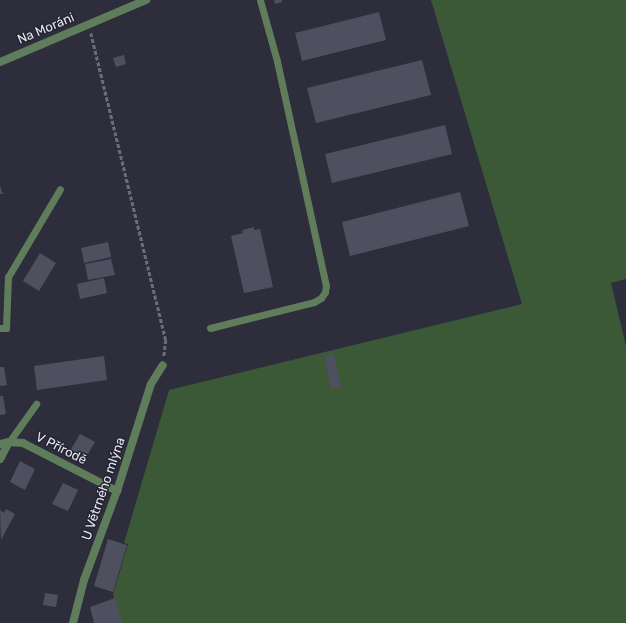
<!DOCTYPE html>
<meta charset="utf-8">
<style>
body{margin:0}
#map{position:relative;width:626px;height:623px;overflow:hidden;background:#2d2d3c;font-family:Rubik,sans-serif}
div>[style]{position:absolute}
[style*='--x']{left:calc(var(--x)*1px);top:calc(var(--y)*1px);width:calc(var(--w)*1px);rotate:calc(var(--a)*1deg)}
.green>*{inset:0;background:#3b5937}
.building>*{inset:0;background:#4f505f}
.path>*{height:2.5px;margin-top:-1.25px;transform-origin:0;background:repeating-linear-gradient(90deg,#6c6c7a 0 4px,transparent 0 6px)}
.service>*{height:7px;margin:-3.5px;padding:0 3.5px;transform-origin:3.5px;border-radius:3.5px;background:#5f7d5b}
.minor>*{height:8px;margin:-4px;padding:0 4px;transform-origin:4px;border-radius:4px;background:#5f7d5b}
span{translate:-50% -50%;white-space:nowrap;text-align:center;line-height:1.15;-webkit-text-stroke:3px #242432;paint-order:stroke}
.street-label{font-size:13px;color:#e6e6f0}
</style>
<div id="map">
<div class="green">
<div style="clip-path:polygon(431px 0,626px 0,626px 279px,611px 283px,626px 346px,626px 623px,121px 623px,113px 594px,128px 544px,124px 543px,169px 390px,522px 304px)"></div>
</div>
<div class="building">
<div style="clip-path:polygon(274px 0,282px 0,282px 2px,275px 4px)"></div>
<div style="clip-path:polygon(379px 12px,386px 40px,302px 61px,295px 33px)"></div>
<div style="clip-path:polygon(124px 55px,126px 64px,116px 67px,113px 58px)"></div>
<div style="clip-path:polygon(422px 60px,431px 95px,316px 123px,307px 88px)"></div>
<div style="clip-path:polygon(445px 125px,452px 154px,332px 183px,325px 154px)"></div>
<div style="clip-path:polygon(0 185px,2px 192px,4px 194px,0 194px)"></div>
<div style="clip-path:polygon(460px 192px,469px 226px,350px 256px,342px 222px)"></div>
<div style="clip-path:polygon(254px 227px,254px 230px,260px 229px,273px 287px,244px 293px,231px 236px,243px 233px,242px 230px)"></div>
<div style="clip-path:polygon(108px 242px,111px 257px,84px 263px,81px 248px)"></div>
<div style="clip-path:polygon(40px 253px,56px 263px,39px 291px,23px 281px)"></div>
<div style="clip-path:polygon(111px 259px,115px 275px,88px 280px,85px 264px)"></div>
<div style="clip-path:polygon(104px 278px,107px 293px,80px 299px,77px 284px)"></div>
<div style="clip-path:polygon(334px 354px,341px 387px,331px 389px,324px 356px)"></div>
<div style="clip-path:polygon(104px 356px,107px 380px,37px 390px,34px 366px)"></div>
<div style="clip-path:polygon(0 367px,4px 367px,7px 385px,0 386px)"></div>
<div style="clip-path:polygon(0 396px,3px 396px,6px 414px,0 415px)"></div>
<div style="clip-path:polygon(80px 434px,95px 442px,85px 459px,70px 451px)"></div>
<div style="clip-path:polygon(20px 461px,35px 469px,25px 490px,10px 482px)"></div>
<div style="clip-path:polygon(63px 483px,78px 490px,68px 511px,52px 504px)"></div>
<div style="clip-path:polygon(6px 509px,15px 514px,1px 540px,0 510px,4px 513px)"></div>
<div style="clip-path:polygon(108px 539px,127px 545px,113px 592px,94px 586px)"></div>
<div style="clip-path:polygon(45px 593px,58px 595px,56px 607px,43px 605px)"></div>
<div style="clip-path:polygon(115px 598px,122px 623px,94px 623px,90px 607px)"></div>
</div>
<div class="path">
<div style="--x:91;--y:33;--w:316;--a:76.3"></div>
<div style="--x:166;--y:340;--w:16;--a:97"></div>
</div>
<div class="service">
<div style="--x:0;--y:328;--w:6;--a:0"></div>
<div style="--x:6;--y:328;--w:51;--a:-87.8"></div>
<div style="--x:8;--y:277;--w:102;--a:-59.4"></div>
<div style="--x:210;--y:328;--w:107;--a:-14"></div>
<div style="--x:314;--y:302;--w:8;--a:-30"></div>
<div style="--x:321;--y:298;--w:7;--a:-56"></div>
<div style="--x:325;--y:292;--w:6;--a:-81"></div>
<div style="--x:326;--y:286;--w:230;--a:-102.3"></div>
<div style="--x:277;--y:61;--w:63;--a:-105.6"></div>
<div style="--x:9;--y:442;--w:47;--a:-54.6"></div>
</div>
<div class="minor">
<div style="--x:0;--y:62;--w:159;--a:-23"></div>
<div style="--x:0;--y:444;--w:9;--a:-13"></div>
<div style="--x:9;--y:442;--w:14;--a:4"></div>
<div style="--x:23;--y:443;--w:106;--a:27.1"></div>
<div style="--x:0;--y:459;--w:19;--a:-62"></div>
<div style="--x:73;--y:623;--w:44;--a:-75.7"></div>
<div style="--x:84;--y:580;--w:95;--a:-69.7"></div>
<div style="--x:117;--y:491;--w:112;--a:-72.4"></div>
<div style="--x:151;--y:384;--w:22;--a:-58"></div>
</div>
<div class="street-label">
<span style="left:46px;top:29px;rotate:-23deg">Na Moráni</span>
<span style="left:61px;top:449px;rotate:27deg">V Přírodě</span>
<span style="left:104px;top:489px;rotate:-71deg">U Větrného mlýna</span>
</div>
</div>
